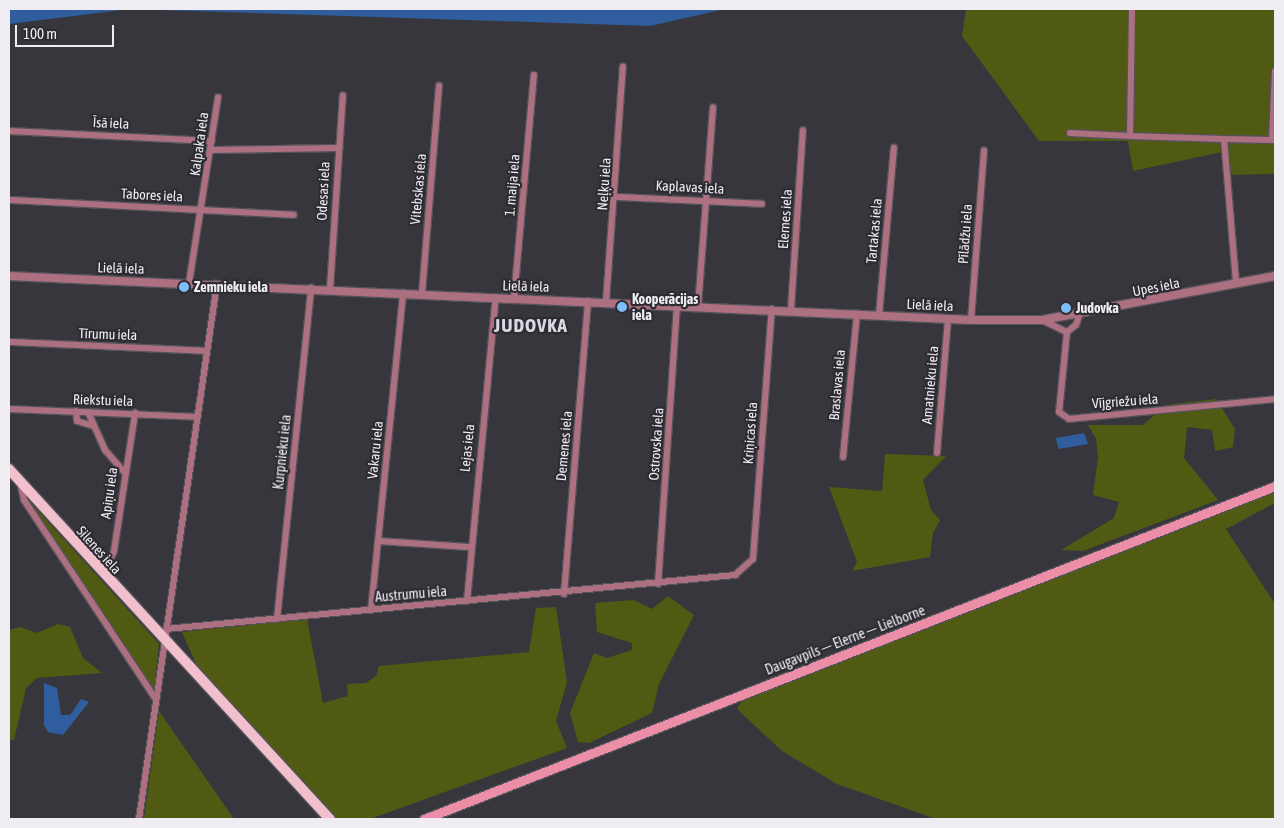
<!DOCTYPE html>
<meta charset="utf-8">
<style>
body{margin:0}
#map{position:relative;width:1284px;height:828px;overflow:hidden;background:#38363d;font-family:"Asap Condensed",sans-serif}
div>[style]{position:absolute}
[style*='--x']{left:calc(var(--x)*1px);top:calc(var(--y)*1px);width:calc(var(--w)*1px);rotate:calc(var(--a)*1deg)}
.green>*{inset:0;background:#505a13}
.water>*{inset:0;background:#2f5d9d}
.roads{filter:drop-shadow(1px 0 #55535a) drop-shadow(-1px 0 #55535a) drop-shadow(0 1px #55535a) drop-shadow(0 -1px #55535a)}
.minor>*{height:6px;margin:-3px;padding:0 3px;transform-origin:3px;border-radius:3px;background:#ac7080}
.tertiary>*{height:8px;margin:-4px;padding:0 4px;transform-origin:4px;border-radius:4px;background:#ac7080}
.secondary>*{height:9px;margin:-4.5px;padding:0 4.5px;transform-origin:4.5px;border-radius:4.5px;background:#ed8ea9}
.primary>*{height:10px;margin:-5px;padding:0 5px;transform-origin:5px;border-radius:5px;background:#f2c0cc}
.dots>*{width:14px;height:14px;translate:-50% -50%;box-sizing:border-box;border:2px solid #2e2c33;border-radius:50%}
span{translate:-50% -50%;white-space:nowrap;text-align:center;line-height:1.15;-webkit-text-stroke:4.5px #2e2c33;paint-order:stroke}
.street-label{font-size:14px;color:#efedf2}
.poi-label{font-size:14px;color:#efedf2;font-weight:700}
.left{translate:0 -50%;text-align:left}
.district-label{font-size:19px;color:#dcd9e2;font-weight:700;letter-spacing:1px}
.frame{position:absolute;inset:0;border:10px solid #efedf2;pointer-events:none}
.scale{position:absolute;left:15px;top:25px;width:99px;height:22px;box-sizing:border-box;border:2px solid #efedf2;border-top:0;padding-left:6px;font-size:15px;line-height:18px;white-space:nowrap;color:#efedf2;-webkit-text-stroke:4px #2e2c33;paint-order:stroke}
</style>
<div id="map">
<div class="green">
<div style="clip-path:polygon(966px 9px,1275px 9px,1275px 174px,1224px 175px,1222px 152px,1133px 171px,1128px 141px,1039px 141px,962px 36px)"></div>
<div style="clip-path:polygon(1216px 399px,1235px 429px,1233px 447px,1215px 451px,1212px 430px,1187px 427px,1184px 458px,1218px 500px,1083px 551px,1061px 550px,1114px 518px,1119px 502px,1093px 495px,1098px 457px,1096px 439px,1088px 425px,1143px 425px,1166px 405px)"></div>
<div style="clip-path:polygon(885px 454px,946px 456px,923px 480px,931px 510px,940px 520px,933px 533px,930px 557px,852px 571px,857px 562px,829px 487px,882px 491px)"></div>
<div style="clip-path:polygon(1275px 491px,1275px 503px,1226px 529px,1275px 604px,1275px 819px,936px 819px,837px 784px,782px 751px,737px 709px,742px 700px)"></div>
<div style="clip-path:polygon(29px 501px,159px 644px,154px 691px,143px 677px)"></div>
<div style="clip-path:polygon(668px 596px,694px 615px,659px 684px,652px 713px,589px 743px,578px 742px,570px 713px,594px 653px,607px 658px,632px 650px,632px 643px,597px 632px,595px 603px,634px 600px,652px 609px)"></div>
<div style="clip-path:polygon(556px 607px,567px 682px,556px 721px,567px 748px,370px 819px,336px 819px,197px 666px,182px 632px,307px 619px,323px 703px,348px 696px,347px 684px,366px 683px,376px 676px,379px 666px,529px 652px,536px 608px)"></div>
<div style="clip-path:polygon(58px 624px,70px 627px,83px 658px,102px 673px,37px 678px,26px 688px,14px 740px,9px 740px,9px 630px,20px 627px,37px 633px)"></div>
<div style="clip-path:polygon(159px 711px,234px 819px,144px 819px)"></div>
</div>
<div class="water">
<div style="clip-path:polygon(9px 9px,725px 9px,650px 26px,130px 9px,9px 24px)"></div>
<div style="clip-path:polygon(1084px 433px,1088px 444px,1059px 449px,1057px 444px,1056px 438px)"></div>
<div style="clip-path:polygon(44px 683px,57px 688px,61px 715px,70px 715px,81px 699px,89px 702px,63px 735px,48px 732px,44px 725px)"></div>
</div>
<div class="roads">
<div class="minor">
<div style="--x:1132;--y:9;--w:127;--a:90.9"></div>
<div style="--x:1130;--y:136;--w:94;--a:1.8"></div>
<div style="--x:1224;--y:139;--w:144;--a:85.2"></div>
<div style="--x:9;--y:131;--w:203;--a:2.8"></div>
<div style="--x:1070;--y:133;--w:60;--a:2.9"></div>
<div style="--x:1224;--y:139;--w:48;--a:1.2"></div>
<div style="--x:1272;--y:140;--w:69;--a:-87.5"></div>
<div style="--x:211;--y:150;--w:127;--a:-0.9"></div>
<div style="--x:616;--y:197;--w:146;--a:2.7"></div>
<div style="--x:9;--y:200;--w:285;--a:3"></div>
<div style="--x:189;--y:283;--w:188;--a:-81.1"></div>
<div style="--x:330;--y:289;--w:194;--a:-86.2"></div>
<div style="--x:422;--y:293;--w:208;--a:-85.3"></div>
<div style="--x:514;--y:298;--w:224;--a:-84.9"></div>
<div style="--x:606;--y:302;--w:236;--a:-85.9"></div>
<div style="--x:698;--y:307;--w:200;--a:-85.7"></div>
<div style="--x:791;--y:309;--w:179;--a:-86.2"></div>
<div style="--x:879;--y:315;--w:168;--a:-84.9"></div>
<div style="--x:971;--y:320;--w:170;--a:-85.6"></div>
<div style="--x:1042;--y:320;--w:28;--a:26"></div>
<div style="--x:1067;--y:332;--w:11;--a:-38"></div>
<div style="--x:1076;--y:325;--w:13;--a:-72"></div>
<div style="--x:1067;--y:332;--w:80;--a:95.7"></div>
<div style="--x:1059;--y:412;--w:12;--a:35"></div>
<div style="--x:1069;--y:419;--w:207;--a:-5.5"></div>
<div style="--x:9;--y:342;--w:197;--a:2.6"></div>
<div style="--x:9;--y:409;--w:188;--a:2.4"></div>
<div style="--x:76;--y:411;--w:10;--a:84"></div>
<div style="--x:77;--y:421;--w:17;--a:17"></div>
<div style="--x:88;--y:412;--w:42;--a:65.9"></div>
<div style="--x:105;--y:450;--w:29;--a:49"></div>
<div style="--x:937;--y:453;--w:134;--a:-85.3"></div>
<div style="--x:843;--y:457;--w:144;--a:-84.4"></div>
<div style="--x:20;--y:482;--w:18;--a:77"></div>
<div style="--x:24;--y:500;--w:237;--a:56.5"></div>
<div style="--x:378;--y:541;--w:91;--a:3.8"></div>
<div style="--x:103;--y:574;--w:25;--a:-64"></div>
<div style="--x:114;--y:551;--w:140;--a:-81.3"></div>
<div style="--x:658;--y:584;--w:279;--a:-86.1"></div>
<div style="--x:564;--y:594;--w:294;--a:-85.3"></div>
<div style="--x:467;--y:601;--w:305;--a:-84.6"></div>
<div style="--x:371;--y:610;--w:319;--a:-84.2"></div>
<div style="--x:277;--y:619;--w:333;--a:-84.1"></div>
<div style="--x:166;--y:629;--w:572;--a:-5.42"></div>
<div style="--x:735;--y:575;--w:24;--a:-42"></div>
<div style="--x:753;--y:559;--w:251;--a:-85.7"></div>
<div style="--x:139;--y:819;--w:541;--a:-81.71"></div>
</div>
<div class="tertiary">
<div style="--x:9;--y:276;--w:963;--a:2.62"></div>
<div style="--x:971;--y:320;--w:71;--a:0"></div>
<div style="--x:1042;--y:320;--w:237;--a:-10.7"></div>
</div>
<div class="secondary">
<div style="--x:424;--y:819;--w:914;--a:-21.37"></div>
</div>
<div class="primary">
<div style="--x:9;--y:469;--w:475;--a:47.5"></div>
</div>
</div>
<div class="dots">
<div style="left:184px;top:287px;background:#7dbef9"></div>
<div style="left:622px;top:307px;background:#7dbef9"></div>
<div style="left:1066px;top:308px;background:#7dbef9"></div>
</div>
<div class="street-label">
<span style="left:111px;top:123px;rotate:3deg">Īsā iela</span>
<span style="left:199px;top:144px;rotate:-82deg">Kalpaka iela</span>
<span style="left:604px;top:184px;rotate:-86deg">Neļķu iela</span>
<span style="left:512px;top:185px;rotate:-85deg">1. maija iela</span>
<span style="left:690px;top:187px;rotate:3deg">Kaplavas iela</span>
<span style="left:418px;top:189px;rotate:-85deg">Vitebskas iela</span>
<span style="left:323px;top:191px;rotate:-87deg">Odesas iela</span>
<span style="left:152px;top:195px;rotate:3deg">Tabores iela</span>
<span style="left:785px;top:219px;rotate:-86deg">Elernes iela</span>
<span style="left:874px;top:231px;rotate:-85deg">Tartakas iela</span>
<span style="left:965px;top:234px;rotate:-86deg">Pīlādžu iela</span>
<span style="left:121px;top:268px;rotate:2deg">Lielā iela</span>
<span style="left:526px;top:286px;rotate:2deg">Lielā iela</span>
<span style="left:1156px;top:287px;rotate:-11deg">Upes iela</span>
<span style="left:930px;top:305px;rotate:3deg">Lielā iela</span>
<span style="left:108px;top:334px;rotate:2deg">Tīrumu iela</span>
<span style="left:837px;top:385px;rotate:-85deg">Braslavas iela</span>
<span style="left:930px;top:385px;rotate:-85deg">Amatnieku iela</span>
<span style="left:103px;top:400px;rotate:2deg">Riekstu iela</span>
<span style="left:1125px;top:401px;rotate:-4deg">Vījgriežu iela</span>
<span style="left:750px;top:433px;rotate:-86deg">Kriņicas iela</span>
<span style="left:656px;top:444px;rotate:-86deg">Ostrovska iela</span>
<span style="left:564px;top:446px;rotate:-85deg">Demenes iela</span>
<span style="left:467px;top:448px;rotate:-84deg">Lejas iela</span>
<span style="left:375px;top:450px;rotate:-84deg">Vakaru iela</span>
<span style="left:282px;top:452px;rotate:-84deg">Kurpnieku iela</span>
<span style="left:109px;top:493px;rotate:-82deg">Apiņu iela</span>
<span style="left:99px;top:550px;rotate:48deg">Silenes iela</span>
<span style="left:411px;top:594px;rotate:-5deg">Austrumu iela</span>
<span style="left:845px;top:640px;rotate:-21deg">Daugavpils — Elerne — Lielborne</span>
</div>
<div class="poi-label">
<span class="left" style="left:194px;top:287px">Zemnieku iela</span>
<span class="left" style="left:632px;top:307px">Kooperācijas<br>iela</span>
<span class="left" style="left:1076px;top:308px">Judovka</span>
</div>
<div class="district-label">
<span style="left:531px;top:326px">JUDOVKA</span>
</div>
<div class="frame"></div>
<div class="scale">100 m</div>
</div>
